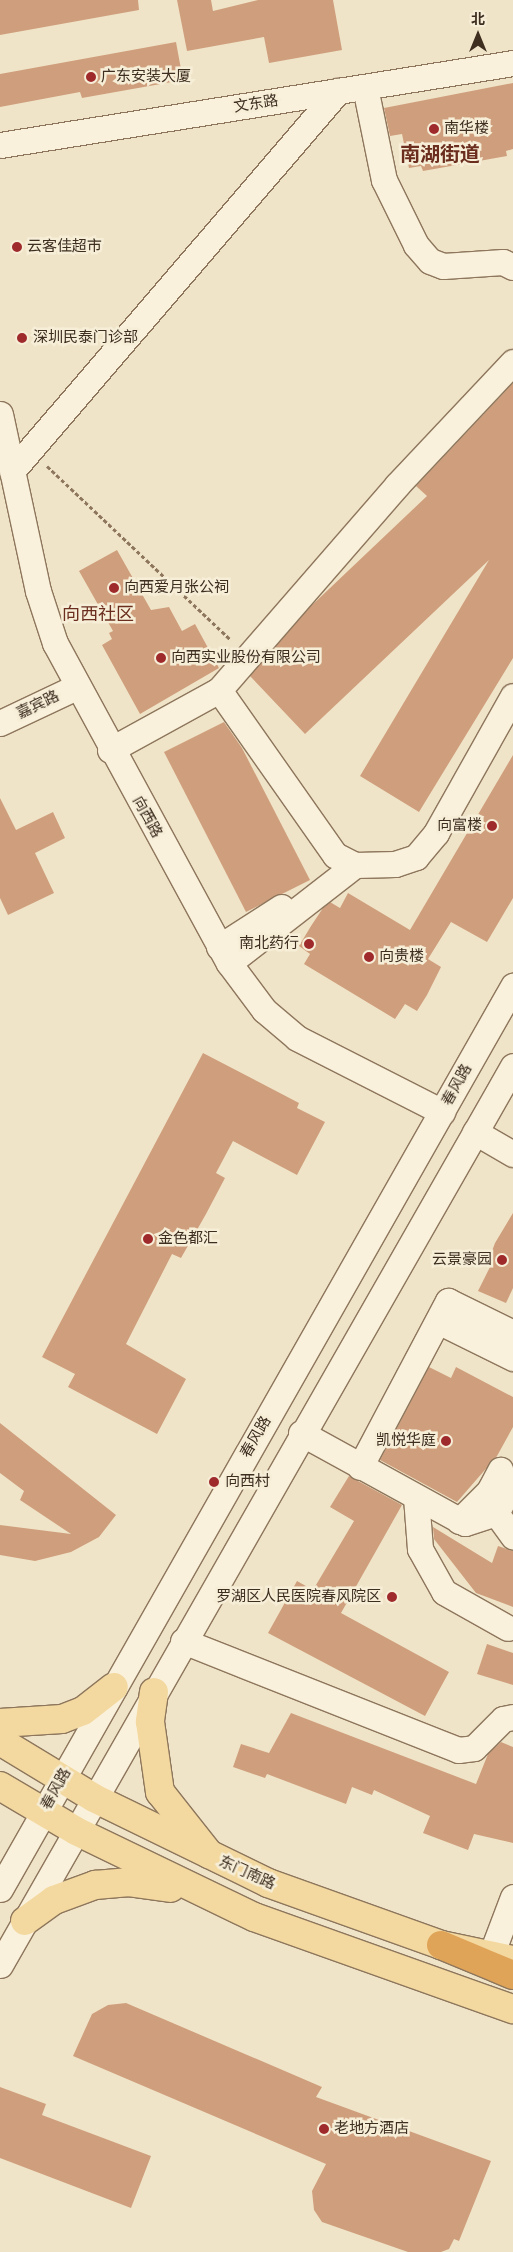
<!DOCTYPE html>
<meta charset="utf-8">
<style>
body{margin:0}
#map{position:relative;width:513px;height:2252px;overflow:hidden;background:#f0e4c8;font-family:"Times New Roman","Noto Sans SC",serif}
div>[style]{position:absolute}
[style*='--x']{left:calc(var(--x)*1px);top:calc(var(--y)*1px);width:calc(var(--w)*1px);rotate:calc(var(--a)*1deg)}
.building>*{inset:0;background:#cf9f7d}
.path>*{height:3px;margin-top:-1.5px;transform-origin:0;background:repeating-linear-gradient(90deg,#8d765c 0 4px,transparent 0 6.5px)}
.roads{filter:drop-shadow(1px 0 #8d765c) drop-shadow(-1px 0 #8d765c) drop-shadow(0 1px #8d765c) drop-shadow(0 -1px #8d765c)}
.minor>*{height:25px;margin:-12.5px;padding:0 12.5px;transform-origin:12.5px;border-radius:12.5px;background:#faf1dc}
.major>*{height:28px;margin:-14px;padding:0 14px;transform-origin:14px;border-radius:14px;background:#f3d9a0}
.highway>*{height:28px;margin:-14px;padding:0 14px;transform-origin:14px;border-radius:14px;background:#e0a458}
.dots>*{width:14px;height:14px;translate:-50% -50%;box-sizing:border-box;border:2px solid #f7eed8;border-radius:50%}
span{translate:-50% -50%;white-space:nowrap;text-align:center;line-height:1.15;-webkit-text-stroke:5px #f7eed8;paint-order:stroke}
.poi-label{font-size:15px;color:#3d2e20}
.left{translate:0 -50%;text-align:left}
.right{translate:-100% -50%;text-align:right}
.street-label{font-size:15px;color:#3d2e20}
.quarter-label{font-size:18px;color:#6b2e1e}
.district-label{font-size:20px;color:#6b2e1e;font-weight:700}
.north{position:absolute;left:453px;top:10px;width:50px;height:50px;-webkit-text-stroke:4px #f7eed8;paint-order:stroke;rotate:0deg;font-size:14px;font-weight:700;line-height:20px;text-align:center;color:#3d2e20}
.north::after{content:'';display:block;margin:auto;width:18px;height:22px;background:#3d2e20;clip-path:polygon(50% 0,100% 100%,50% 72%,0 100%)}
</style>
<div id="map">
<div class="building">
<div style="clip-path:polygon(0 0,138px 0,139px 10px,0 35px)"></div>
<div style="clip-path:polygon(177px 0,211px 0,213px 11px,258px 0,333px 0,342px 50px,269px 63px,264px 37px,187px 51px)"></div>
<div style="clip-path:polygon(176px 42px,183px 80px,82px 98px,80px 92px,0 107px,0 74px)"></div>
<div style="clip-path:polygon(513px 83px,513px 149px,506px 151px,507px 156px,423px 171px,421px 166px,409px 168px,402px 134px,390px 136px,384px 108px)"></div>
<div style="clip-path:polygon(513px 383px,513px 658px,419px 812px,360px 776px,489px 560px,305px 734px,250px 676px,310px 607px,427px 496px,416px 486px)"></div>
<div style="clip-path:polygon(117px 550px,151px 610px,169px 607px,182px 631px,195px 624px,219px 668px,140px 714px,102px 645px,112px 639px,109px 633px,113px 631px,79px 571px)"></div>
<div style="clip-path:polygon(224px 722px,242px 748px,310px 880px,246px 912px,164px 752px)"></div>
<div style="clip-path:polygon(513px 755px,513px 898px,487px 942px,451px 922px,428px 959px,441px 967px,427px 995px,417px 1011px,405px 1004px,395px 1019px,304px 964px,310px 954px,299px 946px,311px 926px,323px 908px,330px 902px,340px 908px,348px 893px,410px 930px)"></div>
<div style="clip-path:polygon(0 798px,16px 830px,53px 812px,65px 838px,35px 853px,54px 893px,8px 915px,0 898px)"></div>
<div style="clip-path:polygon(203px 1053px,299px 1103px,297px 1108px,325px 1122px,297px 1175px,233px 1141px,216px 1173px,225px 1178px,206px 1214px,181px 1258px,172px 1254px,126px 1344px,186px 1379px,157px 1434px,68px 1387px,75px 1374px,42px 1357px)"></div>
<div style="clip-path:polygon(513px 1213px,513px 1288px,506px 1303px,478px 1291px,493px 1261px,489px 1259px,495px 1243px)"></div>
<div style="clip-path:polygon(429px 1367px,451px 1378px,456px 1367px,513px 1397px,513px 1427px,497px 1456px,457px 1502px,380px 1460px)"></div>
<div style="clip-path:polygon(0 1423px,116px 1515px,99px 1537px,71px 1552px,35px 1561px,0 1555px,0 1525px,71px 1534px,20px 1500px,24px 1491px,0 1473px)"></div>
<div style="clip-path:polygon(349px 1476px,402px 1505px,341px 1613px,449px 1672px,425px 1716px,268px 1633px,297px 1581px,313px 1590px,354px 1521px,330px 1507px)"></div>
<div style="clip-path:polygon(433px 1527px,492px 1563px,498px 1546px,513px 1551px,513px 1607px,476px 1593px,434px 1539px)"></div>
<div style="clip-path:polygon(487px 1644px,513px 1653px,513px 1685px,477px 1674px)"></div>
<div style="clip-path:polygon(291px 1713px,476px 1784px,488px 1754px,501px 1742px,513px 1747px,513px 1843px,474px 1834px,468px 1850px,423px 1833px,430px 1816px,374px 1790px,372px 1795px,352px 1787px,346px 1804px,267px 1774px,265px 1778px,233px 1767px,241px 1744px,269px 1753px)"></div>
<div style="clip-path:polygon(126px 2003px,322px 2087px,316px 2097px,491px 2161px,459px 2241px,454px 2239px,449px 2249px,441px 2252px,408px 2252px,322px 2222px,314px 2210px,312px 2191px,326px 2164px,73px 2056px,92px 2014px,108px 2005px)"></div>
<div style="clip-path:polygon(0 2087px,46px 2104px,42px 2115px,151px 2156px,131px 2208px,0 2158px)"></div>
</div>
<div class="path">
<div style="--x:47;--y:466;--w:253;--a:43.4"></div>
</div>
<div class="roads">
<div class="minor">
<div style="--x:365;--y:87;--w:95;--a:78.5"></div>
<div style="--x:384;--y:180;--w:72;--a:63.8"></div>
<div style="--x:416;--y:245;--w:21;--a:49"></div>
<div style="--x:430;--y:261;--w:14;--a:21"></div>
<div style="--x:443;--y:266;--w:60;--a:-3.8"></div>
<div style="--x:503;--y:262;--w:11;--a:27"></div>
<div style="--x:0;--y:145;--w:520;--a:-9.08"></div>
<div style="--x:0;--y:414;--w:181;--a:77.9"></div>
<div style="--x:38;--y:591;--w:55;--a:71.9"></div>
<div style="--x:55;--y:643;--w:364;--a:61.5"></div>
<div style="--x:229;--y:963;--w:59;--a:53.3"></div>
<div style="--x:264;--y:1010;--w:43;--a:40.3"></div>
<div style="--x:297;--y:1038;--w:163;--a:27"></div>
<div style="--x:12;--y:471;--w:501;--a:-49.37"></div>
<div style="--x:219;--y:690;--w:202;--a:54.9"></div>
<div style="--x:335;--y:855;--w:22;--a:27"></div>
<div style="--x:355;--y:865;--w:40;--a:-1.4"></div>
<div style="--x:395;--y:864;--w:22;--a:-18"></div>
<div style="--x:416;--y:857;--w:31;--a:-50"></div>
<div style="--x:436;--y:833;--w:157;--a:-60.7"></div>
<div style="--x:0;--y:723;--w:84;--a:-25.3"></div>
<div style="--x:110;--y:750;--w:124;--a:-28.8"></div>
<div style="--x:219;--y:690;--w:271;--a:-49"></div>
<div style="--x:397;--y:485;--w:169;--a:-46.7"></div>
<div style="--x:219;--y:947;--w:74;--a:-32.8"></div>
<div style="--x:229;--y:963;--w:160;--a:-37.9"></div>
<div style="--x:475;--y:1132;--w:44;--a:30.1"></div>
<div style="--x:438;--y:1321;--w:84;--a:26.3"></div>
<div style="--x:301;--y:1433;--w:187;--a:28.8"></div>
<div style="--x:465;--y:1523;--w:33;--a:-18"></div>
<div style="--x:496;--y:1513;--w:35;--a:-61"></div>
<div style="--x:360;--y:1467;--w:188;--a:-62.1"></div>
<div style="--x:448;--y:1301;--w:72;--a:26.2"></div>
<div style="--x:416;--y:1497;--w:52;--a:85.6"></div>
<div style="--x:420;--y:1549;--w:49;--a:60.8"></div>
<div style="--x:444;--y:1592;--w:73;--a:29.4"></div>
<div style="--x:496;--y:1513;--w:29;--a:54"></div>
<div style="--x:459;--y:1521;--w:42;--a:-45"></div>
<div style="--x:489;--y:1491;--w:24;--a:-62"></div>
<div style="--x:183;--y:1641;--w:296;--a:21.6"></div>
<div style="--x:458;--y:1750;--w:16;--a:-7"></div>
<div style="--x:474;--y:1748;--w:41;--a:-45"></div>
<div style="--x:503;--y:1719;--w:10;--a:-11"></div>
<div style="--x:0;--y:1889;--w:1039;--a:-60.4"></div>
<div style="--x:491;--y:1955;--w:62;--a:-69.2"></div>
<div style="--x:0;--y:1965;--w:1035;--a:-60.29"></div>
</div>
<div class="major">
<div style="--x:154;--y:1692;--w:30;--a:98"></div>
<div style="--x:150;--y:1722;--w:71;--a:81.9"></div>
<div style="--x:160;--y:1792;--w:79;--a:51.7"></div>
<div style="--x:0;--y:1723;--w:62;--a:-3.7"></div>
<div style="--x:62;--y:1719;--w:22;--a:-21"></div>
<div style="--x:83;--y:1711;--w:39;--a:-38"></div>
<div style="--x:0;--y:1741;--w:110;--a:31.2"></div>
<div style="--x:94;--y:1798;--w:194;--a:26"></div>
<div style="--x:268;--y:1883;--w:184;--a:19.7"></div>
<div style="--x:441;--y:1945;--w:74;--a:11.8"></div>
<div style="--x:0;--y:1786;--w:88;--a:30.6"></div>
<div style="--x:76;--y:1831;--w:198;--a:25.8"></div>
<div style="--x:254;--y:1917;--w:275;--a:19.6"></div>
<div style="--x:25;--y:1921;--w:36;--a:-36"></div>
<div style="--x:54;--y:1900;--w:44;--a:-20.1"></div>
<div style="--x:95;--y:1885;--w:32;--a:-5"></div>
<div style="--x:127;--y:1882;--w:44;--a:7.8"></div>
</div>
<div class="highway">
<div style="--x:441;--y:1945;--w:78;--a:22.6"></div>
</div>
</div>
<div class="dots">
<div style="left:91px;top:77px;background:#9e2a2b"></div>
<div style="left:434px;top:129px;background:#9e2a2b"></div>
<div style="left:17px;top:247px;background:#9e2a2b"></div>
<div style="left:22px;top:338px;background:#9e2a2b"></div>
<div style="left:114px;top:588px;background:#9e2a2b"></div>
<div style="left:161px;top:658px;background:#9e2a2b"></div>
<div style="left:492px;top:826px;background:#9e2a2b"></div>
<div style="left:309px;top:944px;background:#9e2a2b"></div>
<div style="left:369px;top:957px;background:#9e2a2b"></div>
<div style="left:148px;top:1239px;background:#9e2a2b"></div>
<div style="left:502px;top:1260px;background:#9e2a2b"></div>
<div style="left:446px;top:1441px;background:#9e2a2b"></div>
<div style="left:214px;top:1482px;background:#9e2a2b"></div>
<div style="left:392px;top:1597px;background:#9e2a2b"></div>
<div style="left:324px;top:2129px;background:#9e2a2b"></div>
</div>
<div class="poi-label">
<span class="left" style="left:101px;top:77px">广东安装大厦</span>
<span class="left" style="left:444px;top:129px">南华楼</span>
<span class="left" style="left:27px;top:247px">云客佳超市</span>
<span class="left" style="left:33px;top:338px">深圳民泰门诊部</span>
<span class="left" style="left:124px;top:588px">向西爱月张公祠</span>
<span class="left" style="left:171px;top:658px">向西实业股份有限公司</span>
<span class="right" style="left:482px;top:826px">向富楼</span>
<span class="right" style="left:299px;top:944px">南北药行</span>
<span class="left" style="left:379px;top:957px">向贵楼</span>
<span class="left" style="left:158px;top:1239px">金色都汇</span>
<span class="right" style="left:492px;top:1260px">云景豪园</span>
<span class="right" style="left:436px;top:1441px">凯悦华庭</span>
<span class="left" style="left:225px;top:1482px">向西村</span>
<span class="right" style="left:381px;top:1597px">罗湖区人民医院春风院区</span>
<span class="left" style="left:334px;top:2129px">老地方酒店</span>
</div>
<div class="street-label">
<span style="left:256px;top:104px;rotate:-9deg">文东路</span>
<span style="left:38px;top:705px;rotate:-26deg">嘉宾路</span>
<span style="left:147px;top:817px;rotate:61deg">向西路</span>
<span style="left:457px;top:1085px;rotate:-61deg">春风路</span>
<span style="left:256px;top:1437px;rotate:-60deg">春风路</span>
<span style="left:56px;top:1789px;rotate:-61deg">春风路</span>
<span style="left:247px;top:1873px;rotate:24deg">东门南路</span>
</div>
<div class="quarter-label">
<span style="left:98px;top:614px">向西社区</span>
</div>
<div class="district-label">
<span style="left:440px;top:154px">南湖街道</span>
</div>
<div class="north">北</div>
</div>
